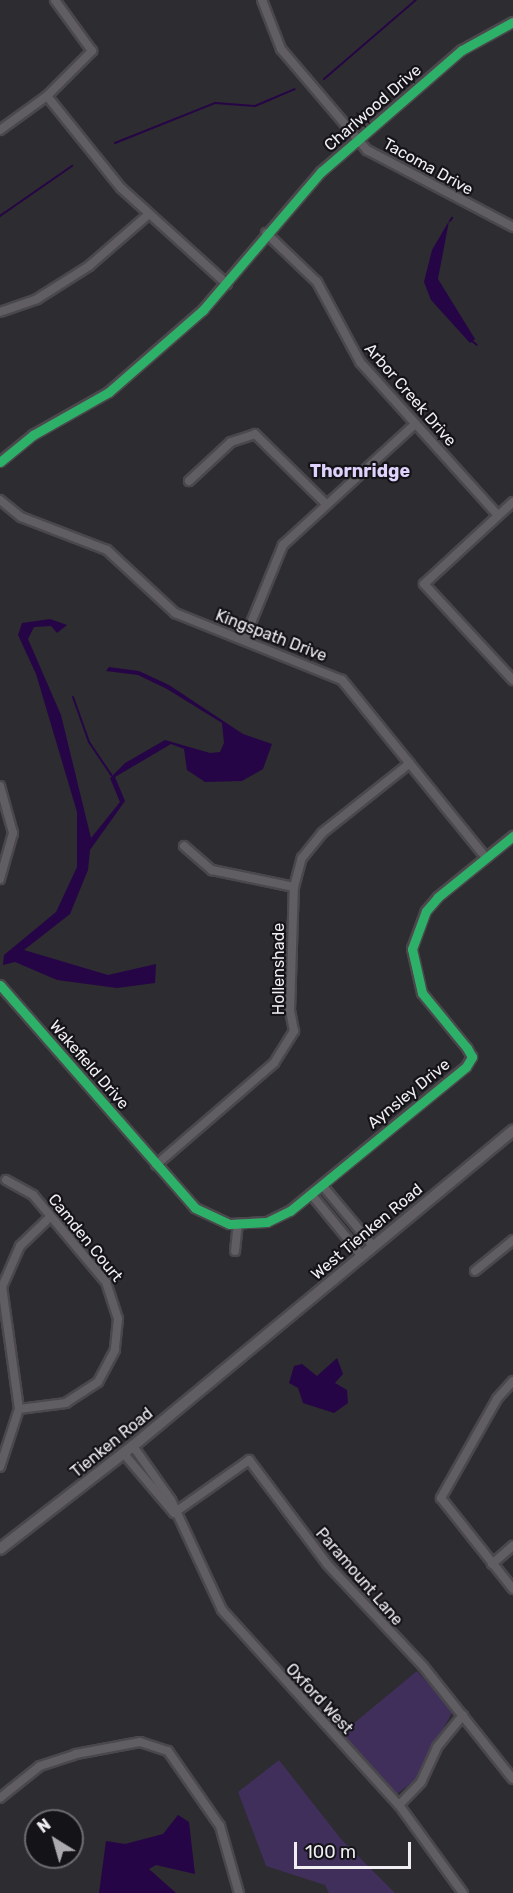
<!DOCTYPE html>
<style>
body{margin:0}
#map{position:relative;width:513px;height:1893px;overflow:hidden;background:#2d2c30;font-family:Rubik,sans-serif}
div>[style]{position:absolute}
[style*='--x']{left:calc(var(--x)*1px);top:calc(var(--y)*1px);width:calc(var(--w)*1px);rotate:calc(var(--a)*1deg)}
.green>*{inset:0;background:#402f5b}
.water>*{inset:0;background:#260546}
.stream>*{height:2px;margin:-1px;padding:0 1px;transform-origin:1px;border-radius:1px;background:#260546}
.roads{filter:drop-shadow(2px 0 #4a484c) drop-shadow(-2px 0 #4a484c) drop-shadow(0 2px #4a484c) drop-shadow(0 -2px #4a484c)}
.street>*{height:8px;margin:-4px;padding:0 4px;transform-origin:4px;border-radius:4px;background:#605e62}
.secondary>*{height:10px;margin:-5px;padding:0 5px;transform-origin:5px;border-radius:5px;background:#605e62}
.cycleway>*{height:9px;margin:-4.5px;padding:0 4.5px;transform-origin:4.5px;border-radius:4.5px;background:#2db169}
span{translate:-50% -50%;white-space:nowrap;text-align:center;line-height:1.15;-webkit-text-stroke:4.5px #141317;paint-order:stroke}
.street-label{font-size:16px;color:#f0eef3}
.neighbourhood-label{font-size:18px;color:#dfd2fd;font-weight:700}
.north{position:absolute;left:24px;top:1809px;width:60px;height:60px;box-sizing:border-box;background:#141317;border:2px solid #6c6b6f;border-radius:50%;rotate:323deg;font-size:16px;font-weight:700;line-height:24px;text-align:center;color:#f0eef3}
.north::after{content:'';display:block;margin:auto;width:21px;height:27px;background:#acaaaf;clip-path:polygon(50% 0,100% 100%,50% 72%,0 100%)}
.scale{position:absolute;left:294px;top:1842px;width:117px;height:27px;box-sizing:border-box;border:3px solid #f0eef3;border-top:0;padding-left:8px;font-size:18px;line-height:21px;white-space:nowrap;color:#f0eef3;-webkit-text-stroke:4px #141317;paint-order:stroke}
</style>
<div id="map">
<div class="green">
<div style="clip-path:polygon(417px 1671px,453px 1711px,415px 1780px,397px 1794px,342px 1733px)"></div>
<div style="clip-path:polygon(279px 1760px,341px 1839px,395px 1893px,329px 1893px,325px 1885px,266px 1866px,238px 1792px)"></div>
</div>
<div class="water">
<div style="clip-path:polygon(449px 221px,438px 279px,475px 339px,470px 343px,431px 300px,424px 282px,432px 250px)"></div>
<div style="clip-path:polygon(50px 619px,67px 625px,57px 633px,51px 626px,34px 627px,28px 639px,61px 715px,91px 838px,120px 802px,110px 778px,125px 763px,165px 740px,210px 753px,220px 752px,224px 743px,222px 723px,167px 689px,138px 675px,106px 671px,109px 667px,139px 671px,169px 685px,243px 734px,272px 744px,263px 769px,242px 781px,205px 782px,187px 770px,184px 749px,171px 744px,115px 777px,125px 801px,90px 850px,88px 870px,70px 914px,24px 950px,108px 975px,156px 964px,155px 983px,117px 988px,57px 980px,15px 962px,3px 965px,4px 955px,56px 912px,77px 867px,77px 812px,36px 674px,18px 635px,22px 623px)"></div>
<div style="clip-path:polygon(337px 1358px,343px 1374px,335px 1383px,347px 1390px,348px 1403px,334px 1413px,303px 1403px,298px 1388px,289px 1383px,294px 1366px,302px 1364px,317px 1376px)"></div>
<div style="clip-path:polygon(178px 1815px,189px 1822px,195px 1874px,156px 1865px,149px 1869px,176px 1893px,99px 1893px,106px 1841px,125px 1844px,163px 1834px)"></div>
</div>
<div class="stream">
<div style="--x:324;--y:79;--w:121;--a:-40.7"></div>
<div style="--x:115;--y:143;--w:108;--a:-21.8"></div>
<div style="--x:215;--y:103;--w:40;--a:4.3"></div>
<div style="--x:255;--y:106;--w:43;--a:-23"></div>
<div style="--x:0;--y:216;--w:88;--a:-34.8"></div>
<div style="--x:450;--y:221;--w:4;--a:-56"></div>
<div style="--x:472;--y:341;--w:6;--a:39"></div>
<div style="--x:73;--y:697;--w:48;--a:70.4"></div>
<div style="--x:89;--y:742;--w:40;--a:56"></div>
</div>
<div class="roads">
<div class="street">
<div style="--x:262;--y:0;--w:53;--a:68.8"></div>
<div style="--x:281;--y:49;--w:133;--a:49.6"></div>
<div style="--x:367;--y:150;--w:165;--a:27.8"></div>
<div style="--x:47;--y:96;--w:118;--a:51.2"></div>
<div style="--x:121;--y:188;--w:143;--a:42.2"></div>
<div style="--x:0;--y:130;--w:58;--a:-35.9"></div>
<div style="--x:47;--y:96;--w:64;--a:-45"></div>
<div style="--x:92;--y:51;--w:63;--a:-126"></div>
<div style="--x:266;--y:233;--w:71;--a:43.9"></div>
<div style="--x:317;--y:282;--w:91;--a:61.7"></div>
<div style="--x:360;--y:362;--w:206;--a:48"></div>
<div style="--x:0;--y:312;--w:39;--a:-19"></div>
<div style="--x:37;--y:299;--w:62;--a:-32.4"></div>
<div style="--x:89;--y:266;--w:79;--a:-40.9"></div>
<div style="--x:0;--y:462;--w:43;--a:-39.3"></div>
<div style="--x:33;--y:435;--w:87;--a:-29.5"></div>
<div style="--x:109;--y:392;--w:125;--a:-41.1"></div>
<div style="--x:203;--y:310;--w:182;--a:-49.5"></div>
<div style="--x:321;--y:172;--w:186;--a:-40.9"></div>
<div style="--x:462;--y:50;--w:58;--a:-28.8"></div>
<div style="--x:189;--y:481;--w:57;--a:-42.9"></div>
<div style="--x:231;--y:442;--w:25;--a:-18"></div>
<div style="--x:255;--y:434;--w:100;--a:44.6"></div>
<div style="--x:0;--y:500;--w:27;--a:39"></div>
<div style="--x:21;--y:517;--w:92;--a:21"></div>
<div style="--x:107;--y:550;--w:93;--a:42.8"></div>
<div style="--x:175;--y:613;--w:180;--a:21.9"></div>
<div style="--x:342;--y:680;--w:229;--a:51"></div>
<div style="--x:513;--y:502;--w:121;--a:137.3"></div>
<div style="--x:424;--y:584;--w:131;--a:47.2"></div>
<div style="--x:244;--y:640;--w:103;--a:-67.7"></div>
<div style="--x:283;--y:545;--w:179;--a:-42.5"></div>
<div style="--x:0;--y:786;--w:49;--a:74.5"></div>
<div style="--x:13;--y:833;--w:48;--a:105.8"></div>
<div style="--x:184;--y:846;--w:37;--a:41"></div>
<div style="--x:212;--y:870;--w:84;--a:11.7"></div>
<div style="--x:0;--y:985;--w:296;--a:48.8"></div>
<div style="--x:195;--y:1208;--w:38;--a:25"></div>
<div style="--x:230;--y:1224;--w:37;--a:-3"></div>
<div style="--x:267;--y:1222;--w:25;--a:-26"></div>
<div style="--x:290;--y:1211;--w:227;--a:-39.3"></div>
<div style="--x:466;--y:1067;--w:12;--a:-59"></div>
<div style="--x:472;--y:1057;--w:10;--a:-119"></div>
<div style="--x:467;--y:1048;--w:71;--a:-129.3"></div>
<div style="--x:422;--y:993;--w:45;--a:-102.8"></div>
<div style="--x:412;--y:949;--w:40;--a:-69.8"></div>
<div style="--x:426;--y:911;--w:18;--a:-49"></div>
<div style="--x:438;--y:897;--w:97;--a:-39.1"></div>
<div style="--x:156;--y:1165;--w:156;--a:-40.8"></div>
<div style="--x:274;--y:1063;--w:38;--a:-58"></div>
<div style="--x:294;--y:1031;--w:20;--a:-101"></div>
<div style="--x:290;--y:1011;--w:124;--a:-88.2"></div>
<div style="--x:294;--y:887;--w:30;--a:-75"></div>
<div style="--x:302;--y:858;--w:32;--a:-51"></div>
<div style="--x:322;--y:833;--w:112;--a:-38.5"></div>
<div style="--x:6;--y:1180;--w:31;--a:29"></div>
<div style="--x:33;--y:1195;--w:114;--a:50"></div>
<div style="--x:106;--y:1282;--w:39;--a:72"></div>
<div style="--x:118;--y:1319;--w:31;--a:96"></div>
<div style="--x:115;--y:1350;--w:36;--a:118"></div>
<div style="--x:98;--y:1382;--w:38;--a:147"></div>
<div style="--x:66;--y:1403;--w:47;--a:172.7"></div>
<div style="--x:322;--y:1185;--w:80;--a:50.1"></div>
<div style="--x:311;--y:1194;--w:79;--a:50.7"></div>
<div style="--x:235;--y:1251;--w:27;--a:-84"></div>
<div style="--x:475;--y:1271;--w:49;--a:-39.2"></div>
<div style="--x:513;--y:1381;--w:24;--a:132"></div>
<div style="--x:497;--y:1399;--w:114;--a:119.5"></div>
<div style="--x:441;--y:1498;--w:116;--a:51.6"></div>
<div style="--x:133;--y:1446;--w:66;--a:54.9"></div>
<div style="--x:171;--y:1500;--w:121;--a:65.1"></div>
<div style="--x:222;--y:1610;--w:263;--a:47.8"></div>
<div style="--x:399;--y:1805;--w:109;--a:54"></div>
<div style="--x:124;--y:1454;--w:77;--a:49.7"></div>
<div style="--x:0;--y:1467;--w:61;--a:-71.9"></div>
<div style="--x:19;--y:1409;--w:123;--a:-97.9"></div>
<div style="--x:2;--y:1287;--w:45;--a:-66.3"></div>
<div style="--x:20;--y:1246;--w:42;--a:-44"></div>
<div style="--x:174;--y:1513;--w:92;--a:-35.2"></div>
<div style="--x:249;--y:1460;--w:130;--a:53.1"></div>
<div style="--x:327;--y:1564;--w:140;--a:46.7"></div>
<div style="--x:423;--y:1666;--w:144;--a:51.5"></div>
<div style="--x:492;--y:1564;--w:28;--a:-41"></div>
<div style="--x:0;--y:1798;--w:51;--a:-38.7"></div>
<div style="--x:40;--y:1766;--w:38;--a:-18"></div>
<div style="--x:76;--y:1754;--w:65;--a:-10.6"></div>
<div style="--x:140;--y:1742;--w:29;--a:18"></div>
<div style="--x:168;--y:1751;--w:91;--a:55.3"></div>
<div style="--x:220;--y:1826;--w:70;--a:74.2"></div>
<div style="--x:399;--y:1805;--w:32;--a:-46"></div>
<div style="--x:421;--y:1782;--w:38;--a:-65"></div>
<div style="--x:437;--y:1747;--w:41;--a:-50.9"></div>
</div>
<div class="secondary">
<div style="--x:0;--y:1549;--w:168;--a:-37.8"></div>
<div style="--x:133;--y:1446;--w:494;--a:-39.7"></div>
</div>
</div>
<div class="cycleway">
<div style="--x:0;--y:462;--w:43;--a:-39.3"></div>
<div style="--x:33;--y:435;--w:87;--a:-29.5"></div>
<div style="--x:109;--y:392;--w:125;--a:-41.1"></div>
<div style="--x:203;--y:310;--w:182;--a:-49.5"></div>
<div style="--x:321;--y:172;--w:186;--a:-40.9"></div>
<div style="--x:462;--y:50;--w:58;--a:-28.8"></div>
<div style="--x:0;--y:985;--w:296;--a:48.8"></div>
<div style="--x:195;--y:1208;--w:38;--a:25"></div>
<div style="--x:230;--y:1224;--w:37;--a:-3"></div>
<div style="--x:267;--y:1222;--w:25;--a:-26"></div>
<div style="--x:290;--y:1211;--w:227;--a:-39.3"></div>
<div style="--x:466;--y:1067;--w:12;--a:-59"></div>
<div style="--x:472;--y:1057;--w:10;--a:-119"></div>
<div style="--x:467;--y:1048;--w:71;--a:-129.3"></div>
<div style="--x:422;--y:993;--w:45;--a:-102.8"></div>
<div style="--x:412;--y:949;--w:40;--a:-69.8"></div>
<div style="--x:426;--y:911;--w:18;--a:-49"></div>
<div style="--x:438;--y:897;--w:97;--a:-39.1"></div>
</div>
<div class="street-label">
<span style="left:373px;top:108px;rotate:-41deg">Charlwood Drive</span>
<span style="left:428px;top:167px;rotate:29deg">Tacoma Drive</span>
<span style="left:410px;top:395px;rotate:49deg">Arbor Creek Drive</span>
<span style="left:271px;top:636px;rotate:21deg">Kingspath Drive</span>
<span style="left:279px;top:969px;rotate:-90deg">Hollenshade</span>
<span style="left:89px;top:1065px;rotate:49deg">Wakefield Drive</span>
<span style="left:409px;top:1094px;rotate:-39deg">Aynsley Drive</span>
<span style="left:367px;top:1232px;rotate:-40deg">West Tienken Road</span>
<span style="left:85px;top:1238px;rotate:51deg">Camden Court</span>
<span style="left:112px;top:1443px;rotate:-39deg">Tienken Road</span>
<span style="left:359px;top:1577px;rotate:49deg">Paramount Lane</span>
<span style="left:319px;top:1699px;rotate:47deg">Oxford West</span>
</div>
<div class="neighbourhood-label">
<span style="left:360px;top:471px">Thornridge</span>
</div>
<div class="north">N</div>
<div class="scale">100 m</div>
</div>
